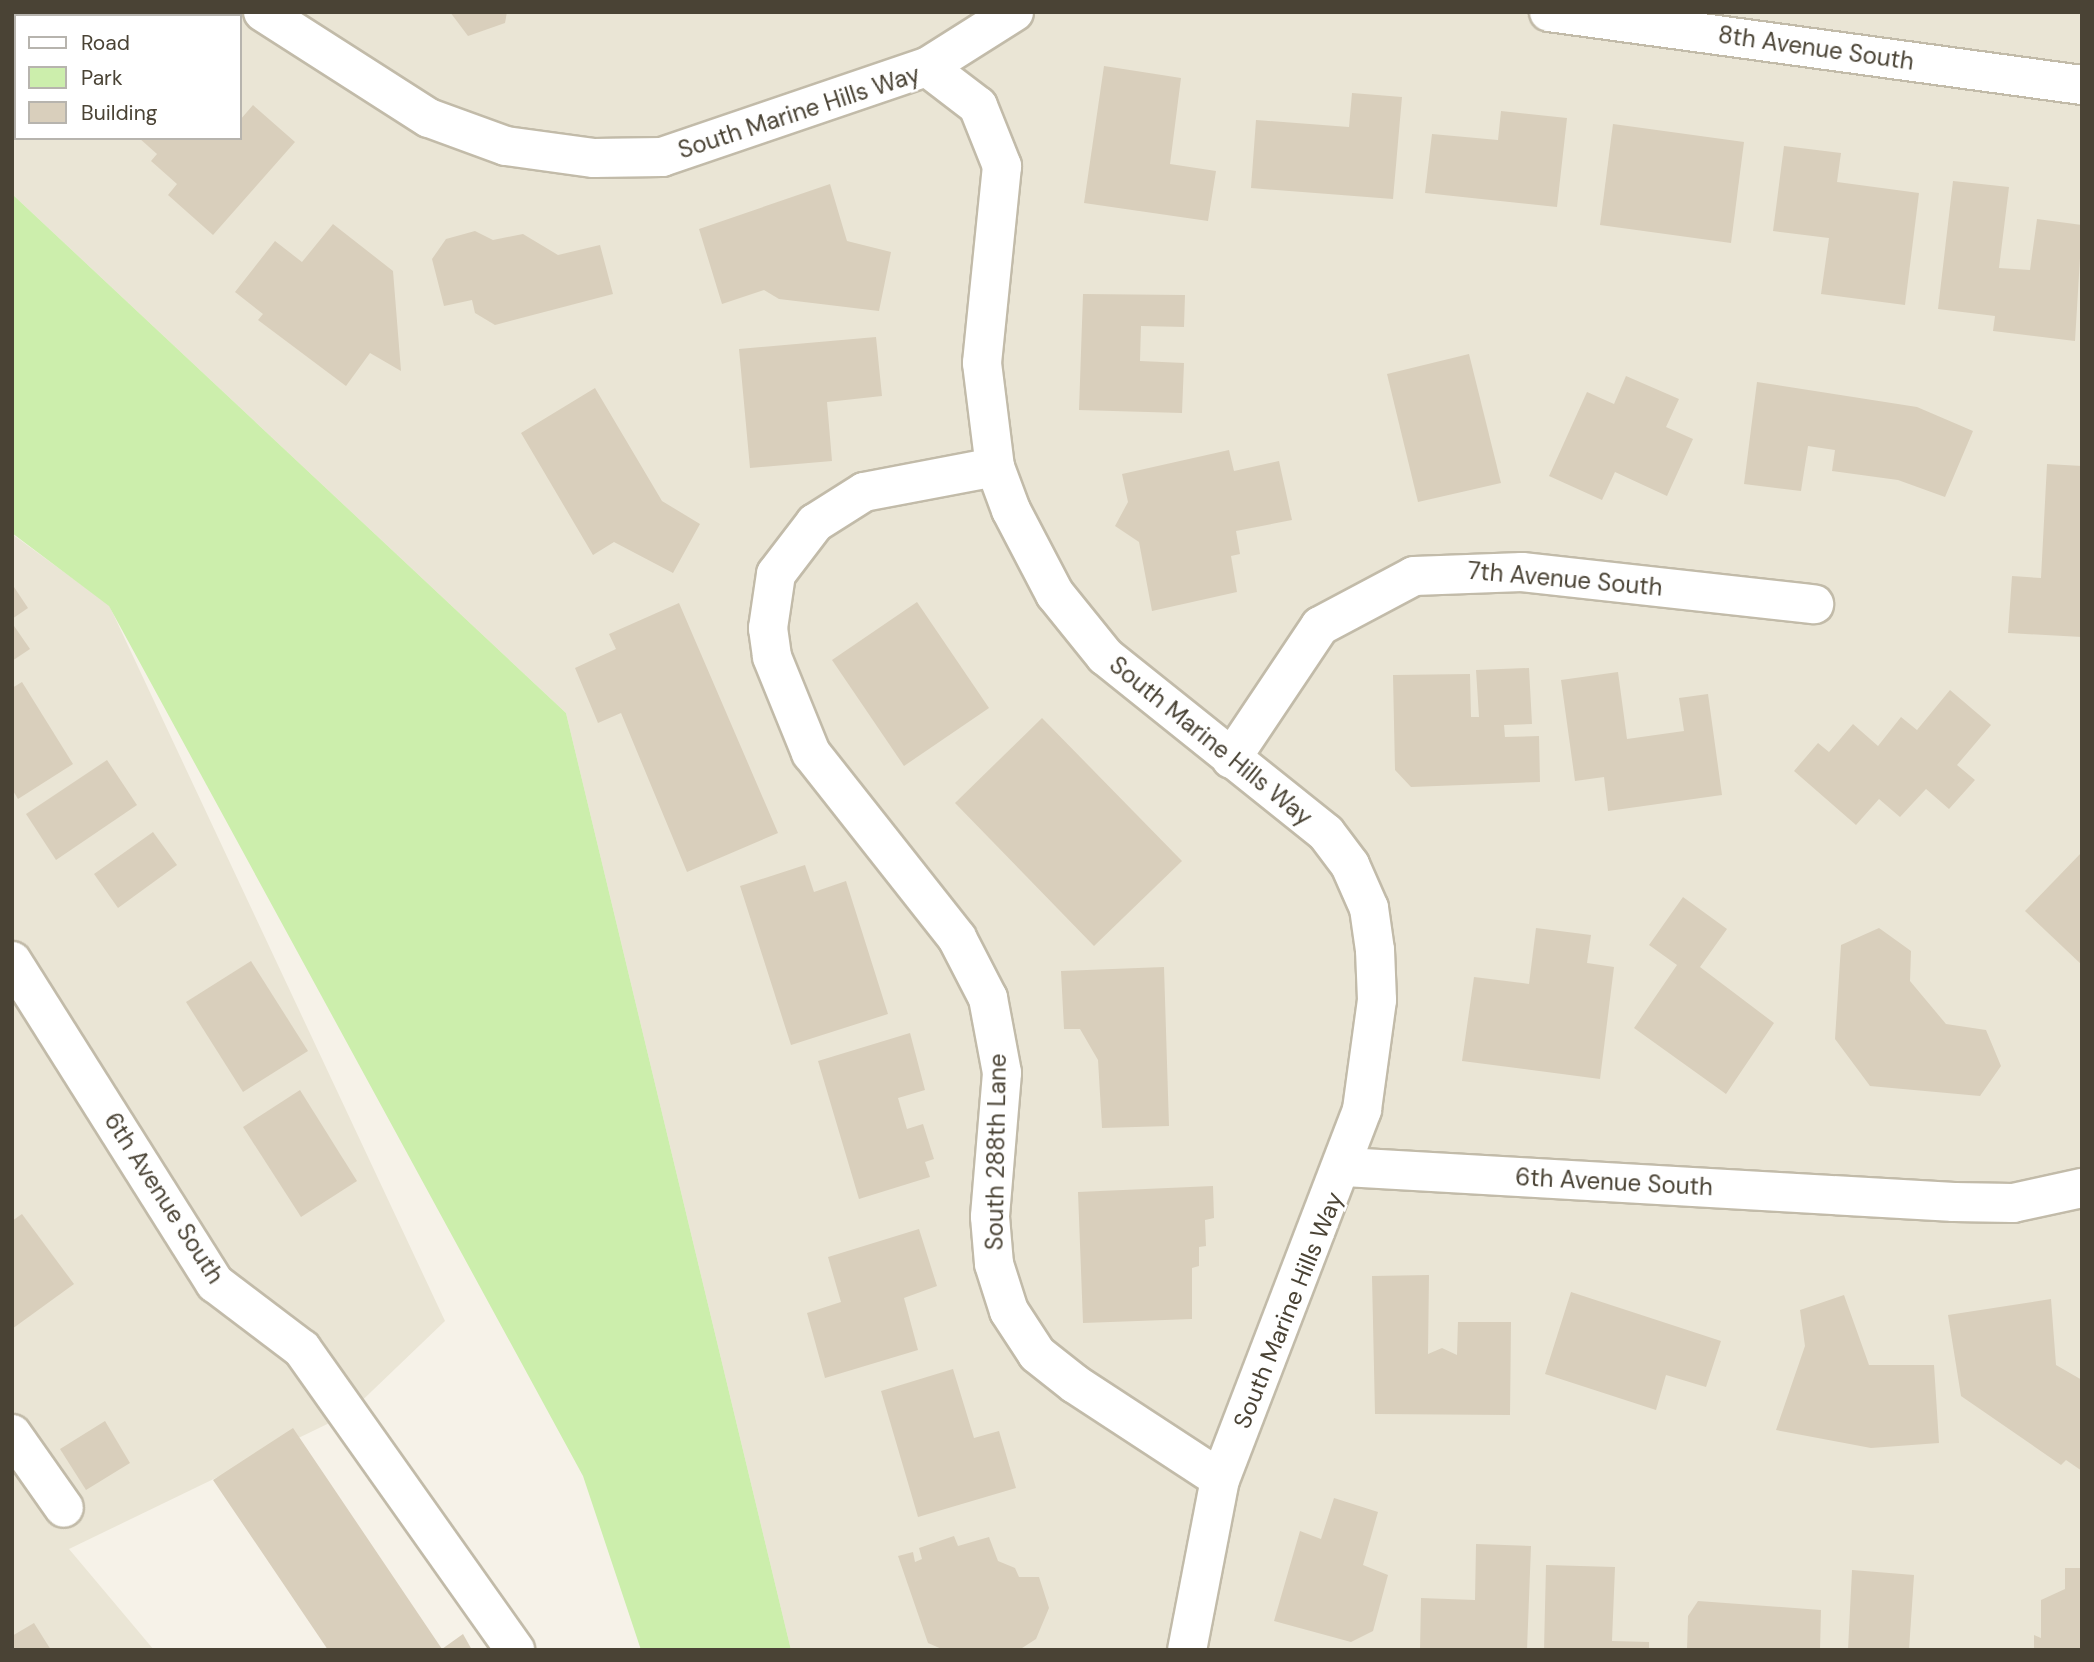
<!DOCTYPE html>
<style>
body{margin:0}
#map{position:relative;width:2094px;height:1662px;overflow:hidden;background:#f6f2e8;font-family:"DM Sans",sans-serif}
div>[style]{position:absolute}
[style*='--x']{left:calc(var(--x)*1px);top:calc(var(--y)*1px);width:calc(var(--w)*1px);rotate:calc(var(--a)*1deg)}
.residential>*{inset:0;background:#eae5d5}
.green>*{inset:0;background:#cceeac}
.building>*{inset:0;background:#d9cfbc}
.roads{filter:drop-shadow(2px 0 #c2bba9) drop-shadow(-2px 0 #c2bba9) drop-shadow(0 2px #c2bba9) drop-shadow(0 -2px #c2bba9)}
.street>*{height:38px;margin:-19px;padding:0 19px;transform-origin:19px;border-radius:19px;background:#fff}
span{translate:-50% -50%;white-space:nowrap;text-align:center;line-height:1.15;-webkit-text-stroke:5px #fff;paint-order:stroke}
.street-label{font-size:24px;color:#4a4335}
.frame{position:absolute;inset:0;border:14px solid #4a4335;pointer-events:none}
.legend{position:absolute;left:14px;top:14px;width:228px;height:126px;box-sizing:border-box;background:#fff;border:2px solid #b7b4ae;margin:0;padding:9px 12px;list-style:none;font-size:21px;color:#4a4335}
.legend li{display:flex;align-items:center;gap:14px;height:35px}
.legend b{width:35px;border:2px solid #b7b4ae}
</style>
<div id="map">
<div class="residential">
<div style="clip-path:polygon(evenodd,12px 12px,2082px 12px,2082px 1650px,791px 1650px,566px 713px,12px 194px,12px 12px,16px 16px,240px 16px,240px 138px,16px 138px,16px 16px)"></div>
<div style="clip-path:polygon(12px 534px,109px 605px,445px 1321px,348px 1414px,69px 1549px,154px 1650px,12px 1650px)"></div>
</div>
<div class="green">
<div style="clip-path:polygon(12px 194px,566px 713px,791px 1650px,641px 1650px,583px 1476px,109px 606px,12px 533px)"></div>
</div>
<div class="building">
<div style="clip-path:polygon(78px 12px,16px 16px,16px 95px,12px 14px)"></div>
<div style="clip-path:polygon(450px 12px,507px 12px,505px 23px,468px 36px)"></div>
<div style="clip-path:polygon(1104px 66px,1181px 78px,1170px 164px,1216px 171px,1208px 221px,1084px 203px)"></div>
<div style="clip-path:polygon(1352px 93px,1402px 97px,1393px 199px,1251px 188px,1256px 120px,1349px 127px)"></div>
<div style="clip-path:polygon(253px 105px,295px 142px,213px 235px,168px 195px,177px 184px,151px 161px,157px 154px,139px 138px,240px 138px,240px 120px)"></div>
<div style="clip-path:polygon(1501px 111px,1567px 118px,1557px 207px,1425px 193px,1432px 134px,1498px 140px)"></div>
<div style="clip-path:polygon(1613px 124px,1744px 142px,1731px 243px,1600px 225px)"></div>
<div style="clip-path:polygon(1784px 146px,1841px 153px,1837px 182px,1919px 193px,1905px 305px,1821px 294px,1829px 238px,1773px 231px)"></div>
<div style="clip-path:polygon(1953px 181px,2009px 187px,1999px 268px,2030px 270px,2037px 219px,2082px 225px,2075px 341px,1993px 331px,1995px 316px,1938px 309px)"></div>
<div style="clip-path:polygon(830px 184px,847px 241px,891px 252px,879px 311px,779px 299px,764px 290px,722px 304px,699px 229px)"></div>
<div style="clip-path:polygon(333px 224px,393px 271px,401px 371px,370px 353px,346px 386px,258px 320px,263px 314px,235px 292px,275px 241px,302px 262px)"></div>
<div style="clip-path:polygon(475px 231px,493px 240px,523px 234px,558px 255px,600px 245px,613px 294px,495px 325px,475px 313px,472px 300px,444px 306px,432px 259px,446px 239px)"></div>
<div style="clip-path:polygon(1083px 294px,1185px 295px,1184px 327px,1141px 326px,1140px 361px,1184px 363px,1182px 413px,1079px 410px)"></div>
<div style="clip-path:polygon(876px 337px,882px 396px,827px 402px,832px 461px,750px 468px,739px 349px)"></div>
<div style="clip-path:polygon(1469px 354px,1501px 483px,1418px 502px,1387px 374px)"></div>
<div style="clip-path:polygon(1626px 376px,1679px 399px,1666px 427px,1693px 439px,1667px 496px,1615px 472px,1602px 500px,1549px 476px,1587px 392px,1614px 404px)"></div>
<div style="clip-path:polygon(1757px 382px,1917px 407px,1973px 431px,1945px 497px,1898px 480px,1832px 471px,1835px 450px,1808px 446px,1801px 491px,1744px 484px)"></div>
<div style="clip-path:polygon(595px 388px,662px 501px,700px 524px,673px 573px,614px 542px,593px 555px,521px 433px)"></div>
<div style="clip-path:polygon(1229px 450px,1234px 471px,1279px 461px,1292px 520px,1236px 531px,1240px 554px,1231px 556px,1237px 592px,1152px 611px,1139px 542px,1115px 526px,1128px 502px,1122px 474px)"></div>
<div style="clip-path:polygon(2047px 464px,2082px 466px,2082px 637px,2008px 633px,2012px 576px,2041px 578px)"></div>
<div style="clip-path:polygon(12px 584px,28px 608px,12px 619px)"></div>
<div style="clip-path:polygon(917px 602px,989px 708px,904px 766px,832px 660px)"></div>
<div style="clip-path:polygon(679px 603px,778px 833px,687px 872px,621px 713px,598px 723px,575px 668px,616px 649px,609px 634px)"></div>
<div style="clip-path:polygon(12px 623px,30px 649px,12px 661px)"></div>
<div style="clip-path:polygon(1529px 668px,1532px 724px,1504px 725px,1505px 737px,1539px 736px,1540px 782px,1411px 787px,1395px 770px,1393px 675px,1470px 674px,1471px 717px,1479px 717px,1476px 670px)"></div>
<div style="clip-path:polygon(1618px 672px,1627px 739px,1684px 731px,1679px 698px,1708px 694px,1722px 795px,1608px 811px,1604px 777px,1575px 781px,1561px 680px)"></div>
<div style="clip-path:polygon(22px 682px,73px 764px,18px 799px,12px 789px,12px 688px)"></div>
<div style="clip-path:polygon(1950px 690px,1991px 725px,1957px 765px,1975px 780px,1949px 809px,1926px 789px,1900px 817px,1879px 799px,1856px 825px,1794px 771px,1818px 743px,1829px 752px,1853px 724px,1878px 746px,1901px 717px,1917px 730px)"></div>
<div style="clip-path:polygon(1042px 718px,1182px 861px,1094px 946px,955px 803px)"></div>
<div style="clip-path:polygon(107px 760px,137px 805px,56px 860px,26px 814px)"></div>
<div style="clip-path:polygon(153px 832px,177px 865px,118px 908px,94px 874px)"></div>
<div style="clip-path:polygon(2082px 852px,2082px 965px,2025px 911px)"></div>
<div style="clip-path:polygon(805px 865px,814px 892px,846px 881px,888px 1014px,791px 1045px,740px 886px)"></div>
<div style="clip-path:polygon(1683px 897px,1727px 929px,1700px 967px,1774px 1023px,1726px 1094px,1634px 1028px,1677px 965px,1649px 945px)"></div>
<div style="clip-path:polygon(1536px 928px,1591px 935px,1587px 963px,1614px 967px,1600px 1079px,1462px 1061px,1474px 977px,1529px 984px)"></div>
<div style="clip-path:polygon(1879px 928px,1911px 951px,1910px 981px,1946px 1024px,1986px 1030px,2001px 1066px,1980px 1096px,1870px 1086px,1835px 1039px,1841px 945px)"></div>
<div style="clip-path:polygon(251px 961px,308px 1051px,243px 1092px,186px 1002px)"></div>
<div style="clip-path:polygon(1164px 967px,1169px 1126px,1102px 1128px,1098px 1060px,1080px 1029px,1064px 1029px,1061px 971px)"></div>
<div style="clip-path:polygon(910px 1033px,925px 1090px,898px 1098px,907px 1129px,923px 1124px,934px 1159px,925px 1162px,930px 1177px,859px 1199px,818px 1061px)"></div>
<div style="clip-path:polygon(300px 1090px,357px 1181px,301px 1217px,243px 1127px)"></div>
<div style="clip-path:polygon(1213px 1186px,1214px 1218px,1205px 1220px,1206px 1246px,1199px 1247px,1199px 1266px,1192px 1268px,1192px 1319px,1083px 1323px,1078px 1192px)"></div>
<div style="clip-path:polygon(22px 1214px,74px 1284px,12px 1329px,12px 1221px)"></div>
<div style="clip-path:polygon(919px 1229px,937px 1286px,904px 1298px,918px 1350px,825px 1378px,807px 1313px,841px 1302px,828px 1257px)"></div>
<div style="clip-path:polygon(1429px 1275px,1428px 1354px,1442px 1348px,1457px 1355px,1458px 1322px,1511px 1322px,1510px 1415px,1375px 1414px,1372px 1276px)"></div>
<div style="clip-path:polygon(1571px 1292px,1721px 1341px,1706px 1387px,1666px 1375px,1656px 1410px,1545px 1374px)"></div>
<div style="clip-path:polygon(1844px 1295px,1869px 1365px,1934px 1365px,1939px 1443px,1871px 1448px,1776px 1430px,1805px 1346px,1800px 1310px)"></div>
<div style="clip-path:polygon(2051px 1299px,2056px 1365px,2082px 1380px,2082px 1471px,2066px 1460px,2061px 1465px,1961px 1396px,1948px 1315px)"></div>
<div style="clip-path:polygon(953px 1369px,974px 1438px,999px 1431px,1016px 1488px,918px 1517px,881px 1391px)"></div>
<div style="clip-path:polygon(105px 1421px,130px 1463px,86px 1490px,60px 1449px)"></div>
<div style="clip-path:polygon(293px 1428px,442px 1649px,463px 1634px,472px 1650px,328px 1650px,213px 1480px)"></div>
<div style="clip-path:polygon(1334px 1498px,1378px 1512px,1363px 1565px,1388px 1575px,1373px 1631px,1351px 1642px,1274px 1621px,1300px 1531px,1321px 1539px)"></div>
<div style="clip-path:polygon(954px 1536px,958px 1546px,989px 1537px,998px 1561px,1015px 1568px,1019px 1577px,1039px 1577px,1049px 1608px,1036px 1639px,1019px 1650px,944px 1650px,928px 1643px,898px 1556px,913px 1552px,915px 1562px,922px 1559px,919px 1548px)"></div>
<div style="clip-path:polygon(1476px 1544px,1531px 1546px,1527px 1650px,1420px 1650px,1421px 1598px,1475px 1600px)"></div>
<div style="clip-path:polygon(1546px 1565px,1615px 1567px,1612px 1641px,1649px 1642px,1649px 1650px,1544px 1650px)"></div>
<div style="clip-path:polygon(2065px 1568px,2082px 1568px,2082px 1650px,2034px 1650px,2034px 1635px,2041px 1638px,2041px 1600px,2065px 1589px)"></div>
<div style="clip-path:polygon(1852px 1570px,1914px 1575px,1909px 1650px,1848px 1650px)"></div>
<div style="clip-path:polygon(1698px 1601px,1821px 1610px,1820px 1650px,1687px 1650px,1688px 1616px)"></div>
<div style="clip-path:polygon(34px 1623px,51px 1650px,12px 1650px,12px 1636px)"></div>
</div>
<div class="roads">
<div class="street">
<div style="--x:263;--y:12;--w:197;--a:32.6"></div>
<div style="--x:429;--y:118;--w:82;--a:20"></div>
<div style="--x:506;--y:146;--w:89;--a:7.8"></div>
<div style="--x:594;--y:158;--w:68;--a:-0.8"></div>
<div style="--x:662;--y:157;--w:280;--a:-18.8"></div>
<div style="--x:927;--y:67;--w:64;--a:37.4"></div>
<div style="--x:978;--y:106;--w:65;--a:68.2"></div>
<div style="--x:1002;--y:166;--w:198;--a:95.8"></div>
<div style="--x:982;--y:363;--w:105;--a:82.9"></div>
<div style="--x:995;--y:467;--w:46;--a:69.6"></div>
<div style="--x:1011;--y:510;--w:95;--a:62.4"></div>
<div style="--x:1055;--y:594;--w:80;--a:51.1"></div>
<div style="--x:1105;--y:656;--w:283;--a:38.7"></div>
<div style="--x:1326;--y:833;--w:40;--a:53"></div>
<div style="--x:1350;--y:865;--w:47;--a:66.2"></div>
<div style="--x:1369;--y:908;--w:42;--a:81.9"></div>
<div style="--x:1375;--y:950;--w:50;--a:87.7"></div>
<div style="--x:1377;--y:1000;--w:111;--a:97.8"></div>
<div style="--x:1362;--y:1110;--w:395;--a:111"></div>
<div style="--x:1220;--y:1479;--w:174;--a:100.9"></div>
<div style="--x:1549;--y:12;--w:538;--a:7.8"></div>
<div style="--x:927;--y:67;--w:103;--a:-32.3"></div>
<div style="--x:995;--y:467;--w:133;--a:169.2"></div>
<div style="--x:864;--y:492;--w:58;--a:147.7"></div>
<div style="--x:815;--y:523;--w:64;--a:127.4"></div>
<div style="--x:776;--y:574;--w:55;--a:98.4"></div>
<div style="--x:768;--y:628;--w:29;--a:82"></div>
<div style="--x:772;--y:657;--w:104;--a:67.9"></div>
<div style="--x:811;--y:753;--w:236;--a:51.7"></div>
<div style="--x:957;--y:938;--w:68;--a:62.7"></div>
<div style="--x:988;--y:998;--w:76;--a:79.4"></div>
<div style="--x:1002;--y:1073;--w:144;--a:94.8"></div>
<div style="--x:990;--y:1217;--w:47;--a:85.1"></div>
<div style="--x:994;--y:1264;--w:49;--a:72.3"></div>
<div style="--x:1009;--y:1311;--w:51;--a:56.9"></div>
<div style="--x:1037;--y:1354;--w:48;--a:38.3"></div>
<div style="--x:1075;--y:1384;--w:173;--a:33.2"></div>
<div style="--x:1231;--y:759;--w:160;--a:-56.2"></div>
<div style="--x:1320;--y:626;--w:106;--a:-28"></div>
<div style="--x:1414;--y:576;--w:108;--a:-2.1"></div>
<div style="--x:1522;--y:572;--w:294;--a:6.3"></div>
<div style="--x:12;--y:961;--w:381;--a:57.8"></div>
<div style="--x:215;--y:1283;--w:109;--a:37.2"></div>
<div style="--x:302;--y:1349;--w:369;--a:54.7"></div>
<div style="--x:1345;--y:1167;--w:610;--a:3.29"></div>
<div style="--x:1954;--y:1202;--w:59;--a:1"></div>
<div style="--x:2013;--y:1203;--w:71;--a:-12.3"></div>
<div style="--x:12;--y:1434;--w:90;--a:54.9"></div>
</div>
</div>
<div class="street-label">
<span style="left:1816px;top:48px;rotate:8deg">8th Avenue South</span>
<span style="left:799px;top:112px;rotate:-18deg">South Marine Hills Way</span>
<span style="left:1565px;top:579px;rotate:5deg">7th Avenue South</span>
<span style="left:1211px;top:741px;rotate:39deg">South Marine Hills Way</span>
<span style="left:996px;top:1152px;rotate:-89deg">South 288th Lane</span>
<span style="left:1614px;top:1182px;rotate:3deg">6th Avenue South</span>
<span style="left:164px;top:1198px;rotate:57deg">6th Avenue South</span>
<span style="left:1288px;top:1310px;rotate:-68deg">South Marine Hills Way</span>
</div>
<div class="frame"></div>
<ul class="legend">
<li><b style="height:9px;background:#fff"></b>Road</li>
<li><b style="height:19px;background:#cceeac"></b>Park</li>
<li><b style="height:19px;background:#d9cfbc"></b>Building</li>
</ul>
</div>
